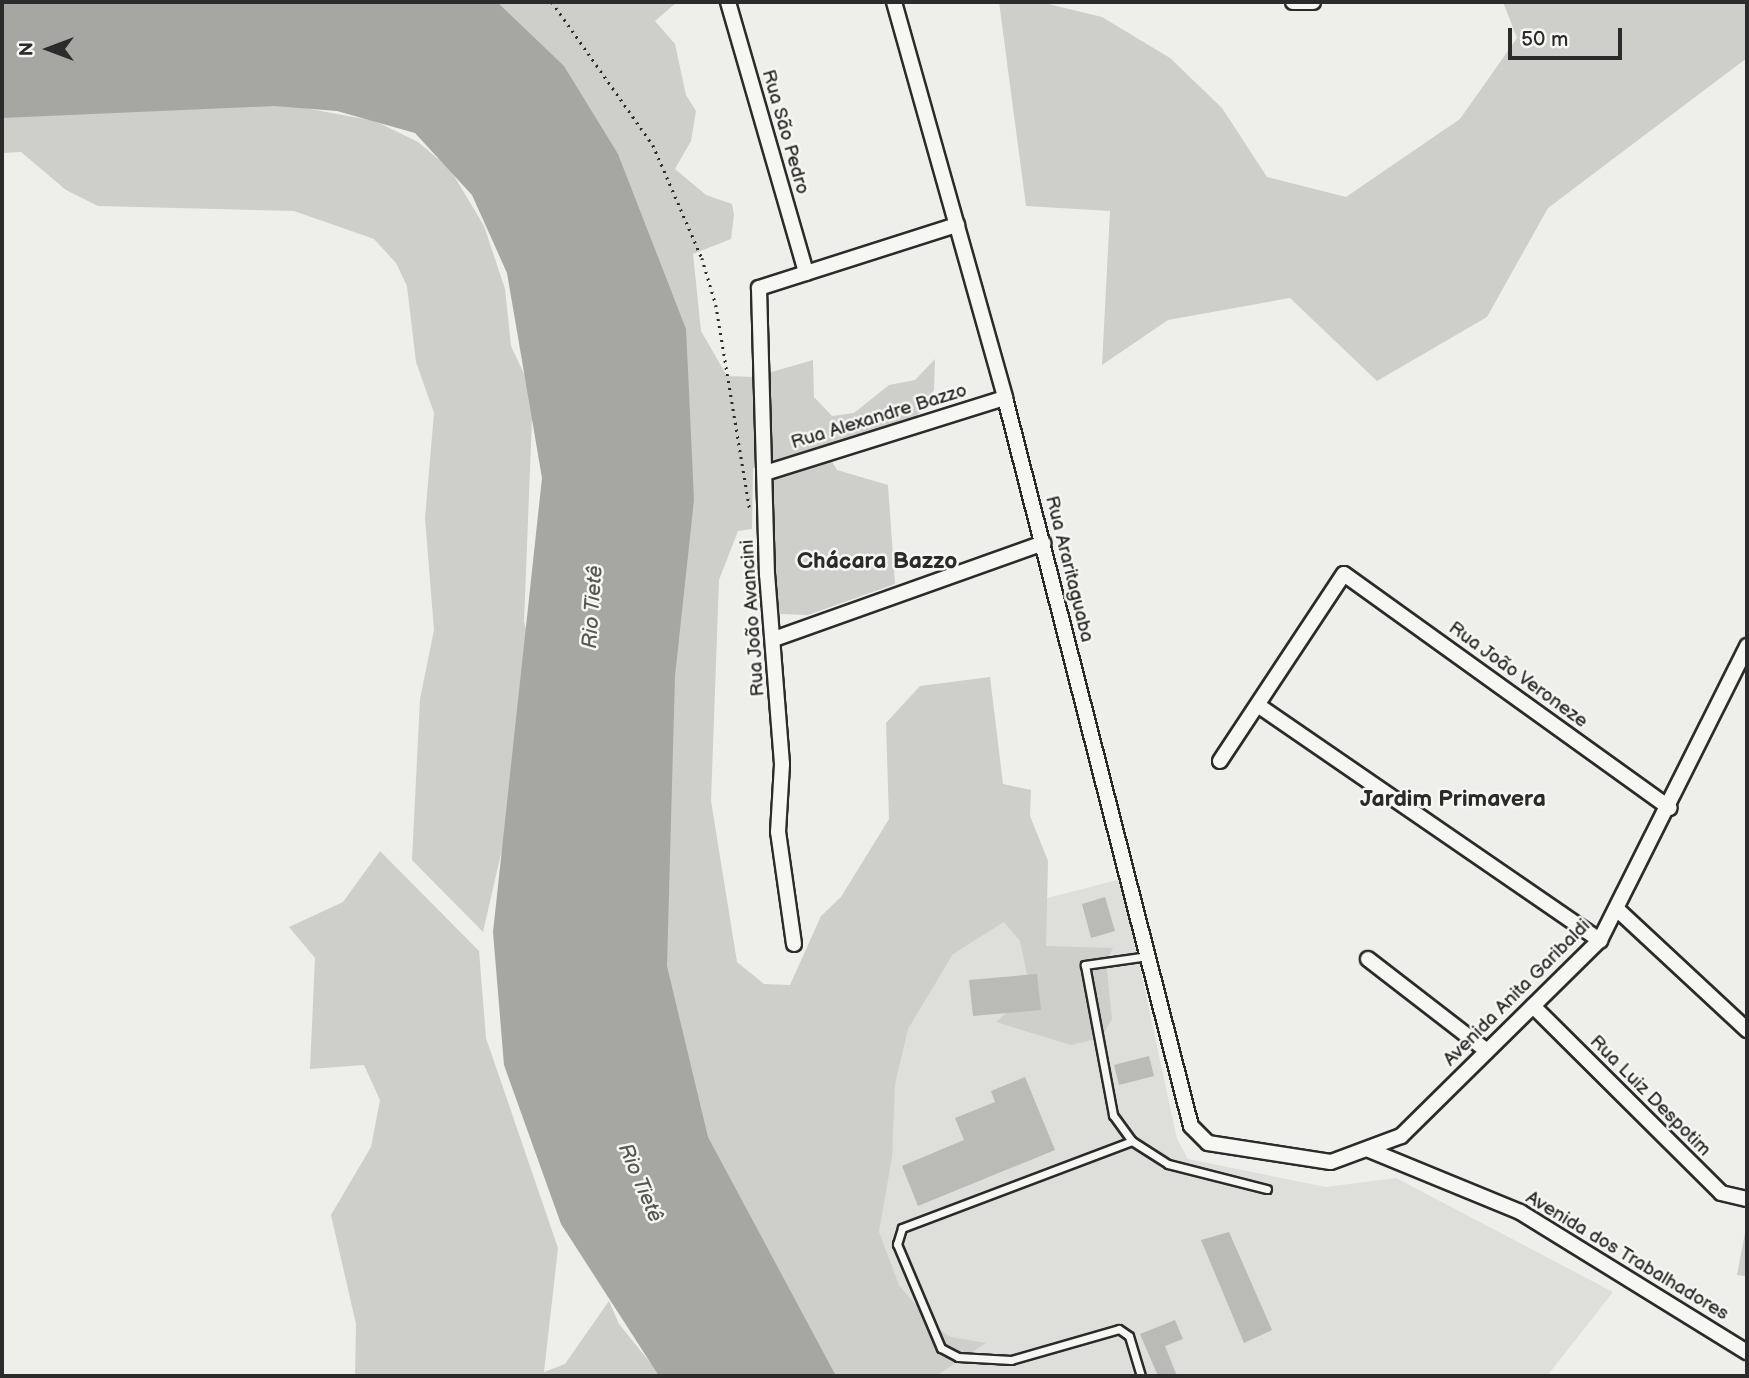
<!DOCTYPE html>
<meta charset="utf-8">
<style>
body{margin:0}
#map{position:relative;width:1749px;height:1378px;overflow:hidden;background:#eeeeea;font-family:"Balsamiq Sans",sans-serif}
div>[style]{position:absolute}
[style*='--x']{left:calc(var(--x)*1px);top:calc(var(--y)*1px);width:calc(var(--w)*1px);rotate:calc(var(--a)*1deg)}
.built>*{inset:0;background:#dededb}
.green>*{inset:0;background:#cececa}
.water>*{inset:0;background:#a6a6a3}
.building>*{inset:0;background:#babab7}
.path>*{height:2.5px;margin-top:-1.25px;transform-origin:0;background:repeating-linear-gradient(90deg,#2b2b2b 0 2px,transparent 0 7px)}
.roads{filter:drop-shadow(2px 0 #2b2b2b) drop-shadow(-2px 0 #2b2b2b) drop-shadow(0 2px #2b2b2b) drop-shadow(0 -2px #2b2b2b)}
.service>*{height:7px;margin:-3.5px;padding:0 3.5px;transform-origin:3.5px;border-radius:3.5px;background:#f6f6f2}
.minor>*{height:14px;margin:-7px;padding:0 7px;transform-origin:7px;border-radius:7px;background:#f6f6f2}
span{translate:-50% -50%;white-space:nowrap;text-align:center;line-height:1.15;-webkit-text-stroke:5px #f6f6f2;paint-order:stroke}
.street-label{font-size:19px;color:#2b2b2b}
.water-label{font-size:21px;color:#565655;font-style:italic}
.quarter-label{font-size:23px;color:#2b2b2b;font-weight:700}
.frame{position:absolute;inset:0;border:4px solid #2b2b2b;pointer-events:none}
.north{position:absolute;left:14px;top:14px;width:70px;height:70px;-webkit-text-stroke:5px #f6f6f2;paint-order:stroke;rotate:270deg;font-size:19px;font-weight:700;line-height:28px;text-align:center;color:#2b2b2b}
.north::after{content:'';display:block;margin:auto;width:24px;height:32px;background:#2b2b2b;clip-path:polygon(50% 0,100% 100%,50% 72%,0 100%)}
.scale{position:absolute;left:1508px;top:28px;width:114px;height:32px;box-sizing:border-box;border:4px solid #2b2b2b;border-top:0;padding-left:9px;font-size:21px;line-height:24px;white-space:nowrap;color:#2b2b2b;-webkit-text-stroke:5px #f6f6f2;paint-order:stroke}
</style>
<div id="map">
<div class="built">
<div style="clip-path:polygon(1121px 879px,1177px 1139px,1188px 1159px,1326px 1187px,1396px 1178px,1613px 1292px,1547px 1376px,905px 1376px,858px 1118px,957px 921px)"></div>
</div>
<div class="green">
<div style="clip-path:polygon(430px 2px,677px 2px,655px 21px,675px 44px,686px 95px,696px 111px,691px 141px,675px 169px,706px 195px,732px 204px,734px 215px,731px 239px,693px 254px,701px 331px,727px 376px,754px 377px,813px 360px,814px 397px,832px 416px,854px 413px,889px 385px,915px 380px,935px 359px,934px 390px,917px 416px,841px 440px,828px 455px,837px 470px,888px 485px,895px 584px,808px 615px,781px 614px,773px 603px,769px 552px,774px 493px,764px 468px,753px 468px,752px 529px,738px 531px,719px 580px,711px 801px,737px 962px,764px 984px,790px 985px,821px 916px,841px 897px,889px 819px,886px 723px,920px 686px,990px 677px,1003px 784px,1031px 790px,1030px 816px,1048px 861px,1046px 946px,1113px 948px,1106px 961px,1112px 1019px,1101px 1038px,1071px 1045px,996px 1022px,1021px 1000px,1028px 979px,1020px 941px,1004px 922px,953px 954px,908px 1029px,895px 1084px,892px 1157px,879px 1232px,899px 1285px,933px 1326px,951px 1337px,986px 1343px,936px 1376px,820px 1376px,650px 1091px,643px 736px)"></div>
<div style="clip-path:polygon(999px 2px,1040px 2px,1102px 17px,1170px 58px,1222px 108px,1267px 177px,1346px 197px,1460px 119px,1517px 38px,1503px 2px,1747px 2px,1747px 58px,1548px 208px,1487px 317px,1377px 381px,1290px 298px,1168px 320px,1102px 365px,1110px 211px,1026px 206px)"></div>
<div style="clip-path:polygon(261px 100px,375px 121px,418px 142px,450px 169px,484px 226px,505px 289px,511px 346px,533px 393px,524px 622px,529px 639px,514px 797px,483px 932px,412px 860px,420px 699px,434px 630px,425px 518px,434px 413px,416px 362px,407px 286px,396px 263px,374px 239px,294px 211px,98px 206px,66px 190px,21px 152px,2px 153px,2px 109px)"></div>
<div style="clip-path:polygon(380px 851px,479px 951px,486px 1038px,558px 1248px,544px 1372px,565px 1364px,609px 1301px,619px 1324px,661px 1376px,355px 1376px,356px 1324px,331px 1215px,371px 1147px,380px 1100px,364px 1065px,310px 1069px,315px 958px,289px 927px,343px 902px)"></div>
<div style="clip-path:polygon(1747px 1222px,1747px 1275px,1744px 1276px,1737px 1275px)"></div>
</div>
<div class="water">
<div style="clip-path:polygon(2px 2px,497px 2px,564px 66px,618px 154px,686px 329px,688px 370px,694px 500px,675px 676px,667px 966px,708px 1137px,836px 1376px,659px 1376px,561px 1224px,504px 1065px,493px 932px,542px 478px,507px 273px,472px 195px,415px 133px,337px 111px,274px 106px,2px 118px)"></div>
</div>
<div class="building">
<div style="clip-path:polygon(1105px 897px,1115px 931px,1091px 938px,1082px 904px)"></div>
<div style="clip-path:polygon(1037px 974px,1041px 1010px,973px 1016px,969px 980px)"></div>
<div style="clip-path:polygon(1149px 1056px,1154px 1076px,1119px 1085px,1114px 1065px)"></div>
<div style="clip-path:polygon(1025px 1077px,1055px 1150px,918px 1206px,902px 1166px,964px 1140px,955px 1118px,995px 1102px,991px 1091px)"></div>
<div style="clip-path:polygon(1229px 1232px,1272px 1330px,1244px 1343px,1201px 1240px)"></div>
<div style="clip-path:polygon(1175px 1320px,1183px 1339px,1165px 1346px,1177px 1376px,1158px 1376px,1140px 1334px)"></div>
</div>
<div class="path">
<div style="--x:552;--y:2;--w:175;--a:54.8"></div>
<div style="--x:653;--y:145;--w:123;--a:66.6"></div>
<div style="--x:702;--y:258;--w:49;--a:73.4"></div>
<div style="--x:716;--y:305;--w:209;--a:80.6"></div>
</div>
<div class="roads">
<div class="service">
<div style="--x:1148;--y:956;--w:64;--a:171.9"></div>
<div style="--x:1085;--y:965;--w:153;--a:79.4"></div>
<div style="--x:1113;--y:1115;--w:32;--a:54"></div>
<div style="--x:1132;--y:1141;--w:43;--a:32.6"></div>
<div style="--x:1168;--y:1164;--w:102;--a:14.2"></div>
<div style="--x:1132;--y:1141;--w:246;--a:159.3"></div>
<div style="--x:902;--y:1228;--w:17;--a:107"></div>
<div style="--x:897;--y:1244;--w:113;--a:67.1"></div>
<div style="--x:941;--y:1348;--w:19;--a:28"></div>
<div style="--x:958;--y:1357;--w:53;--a:3.2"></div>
<div style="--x:1011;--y:1360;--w:112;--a:-16"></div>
<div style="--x:1119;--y:1329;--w:12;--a:35"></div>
<div style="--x:1129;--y:1336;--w:42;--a:73.3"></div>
</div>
<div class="minor">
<div style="--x:728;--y:2;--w:282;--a:73.9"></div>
<div style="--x:894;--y:2;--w:411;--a:74.3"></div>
<div style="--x:1005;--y:398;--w:751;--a:75.67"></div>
<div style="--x:1191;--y:1126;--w:24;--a:45"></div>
<div style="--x:1208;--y:1143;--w:124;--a:8.8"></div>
<div style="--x:1331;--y:1162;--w:75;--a:-20.4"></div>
<div style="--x:1401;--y:1136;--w:279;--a:-44.6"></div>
<div style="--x:1600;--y:940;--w:329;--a:-63.4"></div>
<div style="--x:1293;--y:2;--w:20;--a:0"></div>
<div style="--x:765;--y:473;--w:251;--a:-17.4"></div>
<div style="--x:774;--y:639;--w:286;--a:-19.6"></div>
<div style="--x:1259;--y:706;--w:414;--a:34.5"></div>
<div style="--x:1220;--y:761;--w:224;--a:-56.5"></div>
<div style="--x:1344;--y:574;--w:401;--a:35.7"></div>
<div style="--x:1619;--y:911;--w:175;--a:42.9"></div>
<div style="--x:794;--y:944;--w:113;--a:-98.1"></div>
<div style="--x:778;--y:832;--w:68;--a:-86.6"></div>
<div style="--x:782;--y:764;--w:190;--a:-94.5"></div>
<div style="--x:767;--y:575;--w:287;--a:-91.6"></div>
<div style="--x:759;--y:288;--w:208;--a:-17.7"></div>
<div style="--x:1368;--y:959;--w:150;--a:37.7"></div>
<div style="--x:1533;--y:1006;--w:265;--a:44.8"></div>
<div style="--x:1721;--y:1193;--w:27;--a:13"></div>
<div style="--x:1369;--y:1150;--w:163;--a:22.3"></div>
<div style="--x:1520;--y:1212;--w:267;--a:31.7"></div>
</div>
</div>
<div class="street-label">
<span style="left:785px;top:132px;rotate:74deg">Rua São Pedro</span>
<span style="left:879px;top:417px;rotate:-17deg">Rua Alexandre Bazzo</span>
<span style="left:1069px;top:569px;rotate:76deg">Rua Araritaguaba</span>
<span style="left:753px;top:618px;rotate:-94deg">Rua João Avancini</span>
<span style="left:1518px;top:675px;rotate:36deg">Rua João Veroneze</span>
<span style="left:1517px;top:993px;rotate:-45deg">Avenida Anita Garibaldi</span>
<span style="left:1650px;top:1096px;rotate:45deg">Rua Luiz Despotim</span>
<span style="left:1627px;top:1256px;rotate:31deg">Avenida dos Trabalhadores</span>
</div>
<div class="water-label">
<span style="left:593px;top:607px;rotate:-86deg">Rio Tietê</span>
<span style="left:640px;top:1183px;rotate:67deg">Rio Tietê</span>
</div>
<div class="quarter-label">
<span style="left:877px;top:561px">Chácara Bazzo</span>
<span style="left:1453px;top:799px">Jardim Primavera</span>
</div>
<div class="frame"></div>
<div class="north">N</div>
<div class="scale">50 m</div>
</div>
